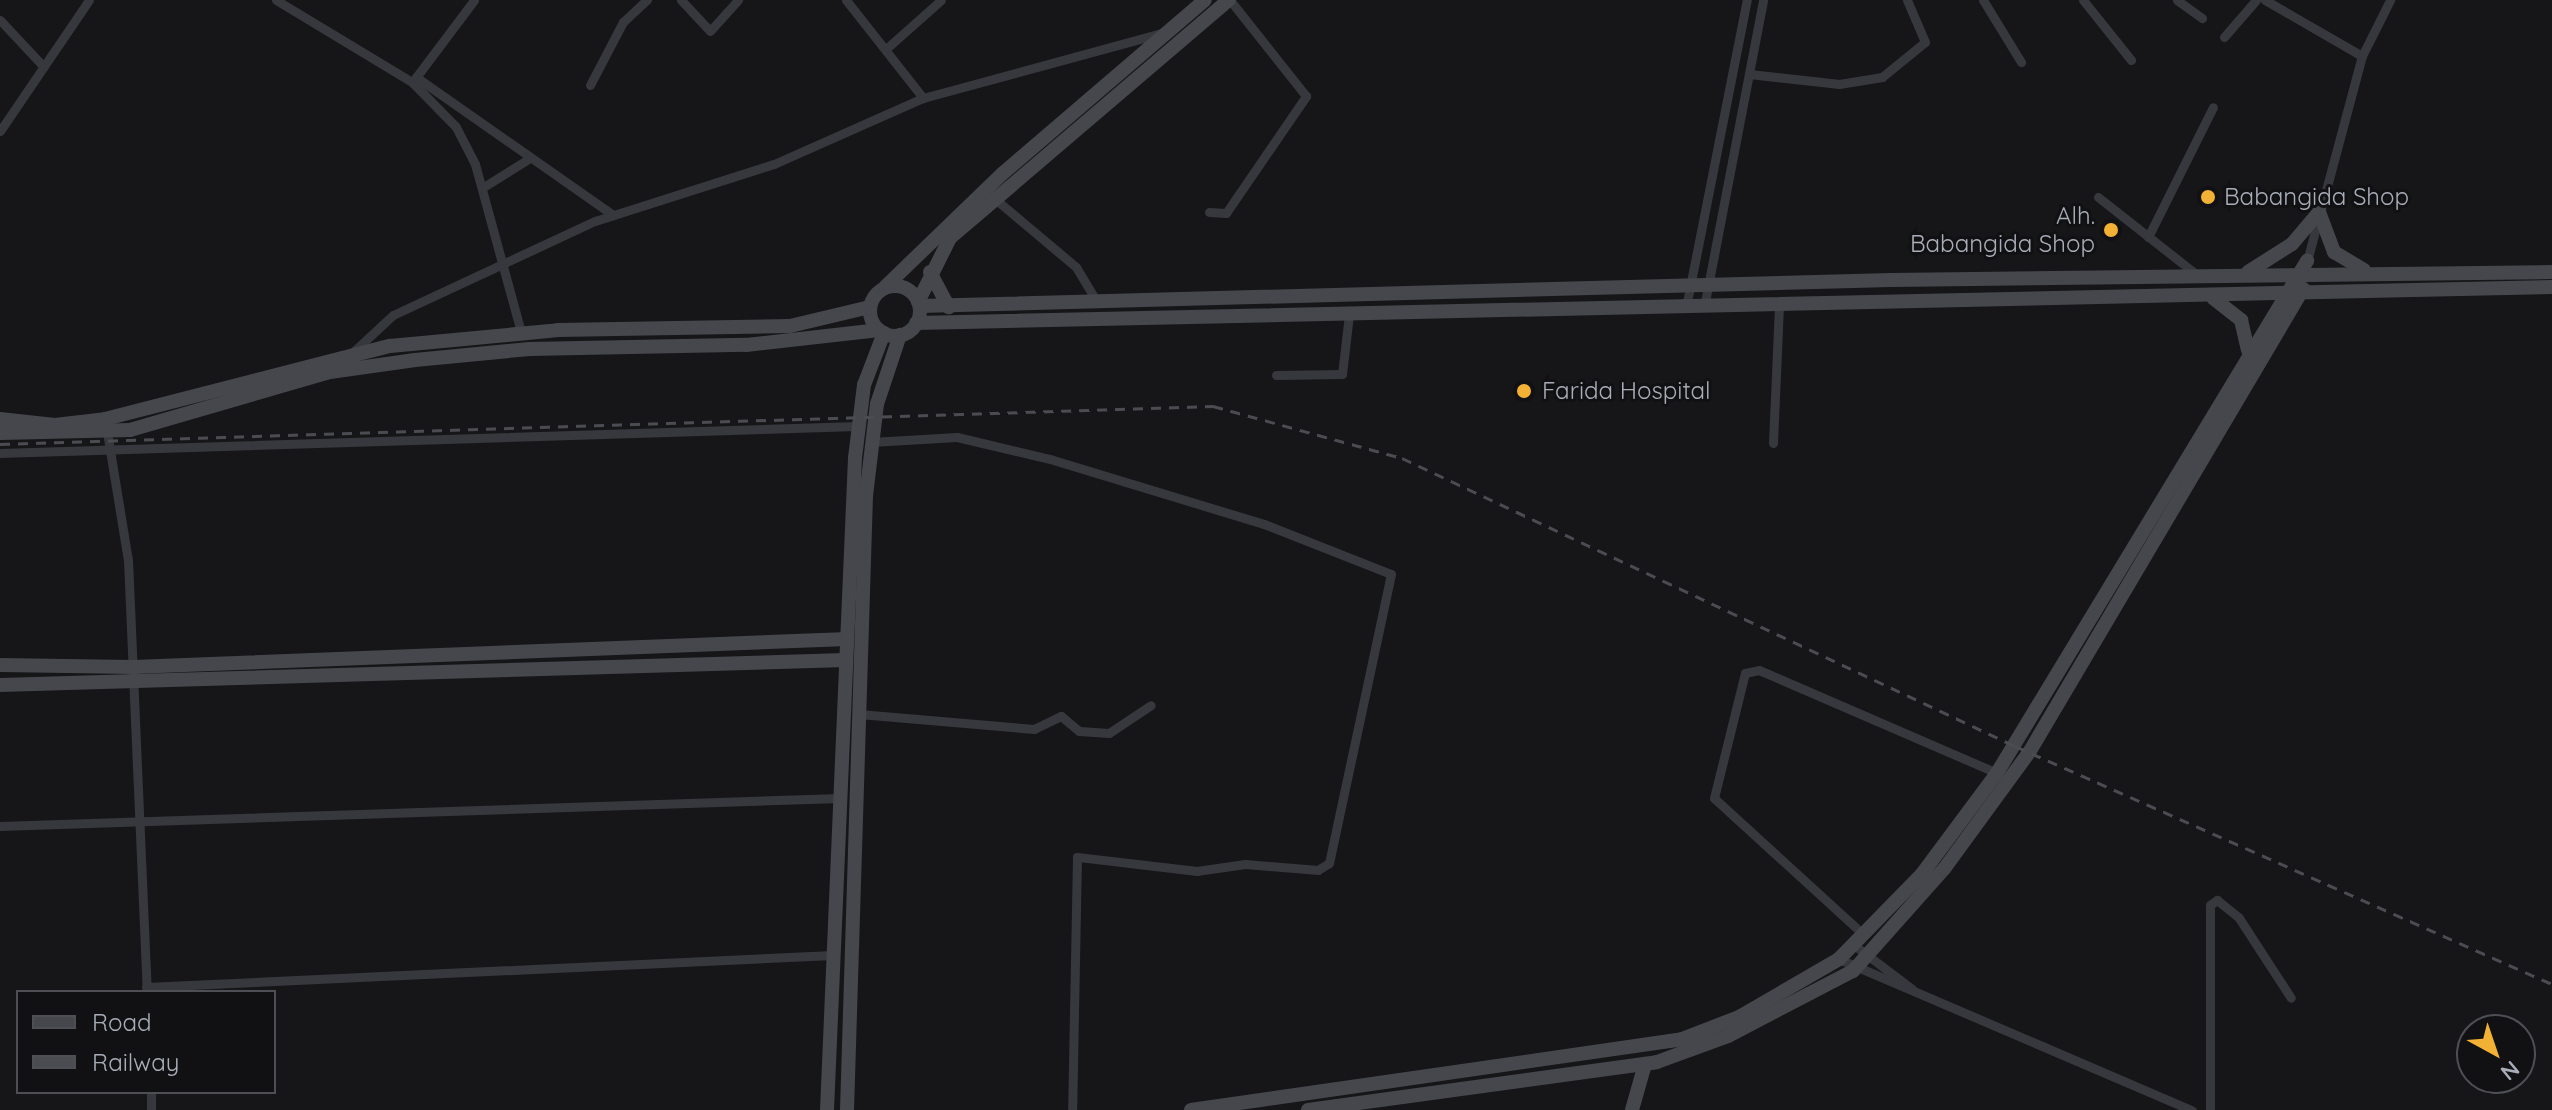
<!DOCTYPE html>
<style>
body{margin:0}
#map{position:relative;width:2552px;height:1110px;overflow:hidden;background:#161618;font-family:Quicksand,sans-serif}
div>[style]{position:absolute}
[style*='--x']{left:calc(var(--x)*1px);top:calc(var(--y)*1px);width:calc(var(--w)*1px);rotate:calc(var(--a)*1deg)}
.street>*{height:9px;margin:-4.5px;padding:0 4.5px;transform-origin:4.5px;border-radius:4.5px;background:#37383d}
.secondary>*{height:14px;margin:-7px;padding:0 7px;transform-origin:7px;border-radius:7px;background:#45474d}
.secondary>.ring{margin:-7px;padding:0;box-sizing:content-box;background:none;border:14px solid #45474d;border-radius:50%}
.rail>*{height:3px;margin-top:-1.5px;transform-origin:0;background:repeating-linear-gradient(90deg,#4a4c52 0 10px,transparent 0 18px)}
.dots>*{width:22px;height:22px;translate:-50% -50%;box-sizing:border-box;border:4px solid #111113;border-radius:50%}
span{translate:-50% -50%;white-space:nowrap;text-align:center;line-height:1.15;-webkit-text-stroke:6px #111113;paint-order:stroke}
.poi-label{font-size:24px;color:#a8adb8}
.left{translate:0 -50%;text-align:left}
.right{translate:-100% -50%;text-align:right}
.legend{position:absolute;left:16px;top:990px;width:260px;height:104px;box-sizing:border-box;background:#111113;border:2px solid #4d4f55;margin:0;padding:10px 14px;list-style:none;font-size:24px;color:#a8adb8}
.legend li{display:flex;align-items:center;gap:16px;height:40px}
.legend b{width:40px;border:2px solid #4d4f55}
.north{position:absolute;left:2456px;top:1014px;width:80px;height:80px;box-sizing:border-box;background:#111113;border:2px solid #4d4f55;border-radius:50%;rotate:140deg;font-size:22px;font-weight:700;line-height:32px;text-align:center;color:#a8adb8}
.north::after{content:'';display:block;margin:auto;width:28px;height:36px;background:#f2b134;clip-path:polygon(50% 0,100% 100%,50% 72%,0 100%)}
</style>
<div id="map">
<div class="street">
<div style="--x:276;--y:0;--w:159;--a:31.1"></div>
<div style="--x:412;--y:82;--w:63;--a:45.6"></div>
<div style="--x:456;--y:127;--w:42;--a:62.8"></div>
<div style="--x:475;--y:164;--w:174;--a:74.7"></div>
<div style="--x:681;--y:0;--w:42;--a:46.9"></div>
<div style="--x:710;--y:31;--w:42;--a:-47.9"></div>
<div style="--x:846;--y:0;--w:125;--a:51.8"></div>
<div style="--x:1983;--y:0;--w:73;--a:58.5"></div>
<div style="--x:2083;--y:0;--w:77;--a:51.3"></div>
<div style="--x:2177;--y:0;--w:31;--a:36"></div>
<div style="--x:2265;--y:0;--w:112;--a:30"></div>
<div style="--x:0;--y:20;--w:64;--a:46.9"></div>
<div style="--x:2224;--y:37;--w:49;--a:-49.1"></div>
<div style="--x:887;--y:48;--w:72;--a:-41.6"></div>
<div style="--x:1749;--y:74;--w:91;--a:6.3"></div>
<div style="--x:1839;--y:84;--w:44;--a:-9.2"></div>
<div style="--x:1882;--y:77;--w:55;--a:-39.1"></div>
<div style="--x:1925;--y:42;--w:46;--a:-113.2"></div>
<div style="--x:416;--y:77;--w:241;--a:35"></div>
<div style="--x:414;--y:80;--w:100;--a:-53.1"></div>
<div style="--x:590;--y:85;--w:71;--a:-62.4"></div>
<div style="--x:623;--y:22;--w:33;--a:-43"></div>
<div style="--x:0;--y:131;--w:158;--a:-55.8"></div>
<div style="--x:482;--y:188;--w:57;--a:-32"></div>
<div style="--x:2098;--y:197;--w:125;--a:38.2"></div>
<div style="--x:994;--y:198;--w:107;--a:40.1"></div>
<div style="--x:1076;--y:267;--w:35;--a:59"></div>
<div style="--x:1209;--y:212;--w:17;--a:3"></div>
<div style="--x:1226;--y:213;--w:142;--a:-55.6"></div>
<div style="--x:1306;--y:96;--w:122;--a:-128.4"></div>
<div style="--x:2148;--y:237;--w:145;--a:-63.4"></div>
<div style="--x:2307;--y:261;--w:212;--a:-75"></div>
<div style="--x:2362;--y:56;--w:63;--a:-63.4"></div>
<div style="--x:1686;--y:307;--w:313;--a:-78.8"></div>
<div style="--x:1704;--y:307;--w:313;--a:-79.1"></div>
<div style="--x:353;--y:352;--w:54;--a:-42.8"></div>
<div style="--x:393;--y:315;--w:223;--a:-25"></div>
<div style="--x:595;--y:221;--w:188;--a:-17.7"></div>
<div style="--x:774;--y:164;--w:163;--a:-23.9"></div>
<div style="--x:923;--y:98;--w:249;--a:-15.2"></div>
<div style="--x:1276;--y:375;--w:66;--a:-0.9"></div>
<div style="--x:1342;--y:374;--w:60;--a:-83.3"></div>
<div style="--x:106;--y:426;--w:136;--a:80.7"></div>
<div style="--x:128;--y:560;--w:432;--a:87.5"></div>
<div style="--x:871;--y:442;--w:86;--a:-3.3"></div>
<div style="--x:957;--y:437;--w:96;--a:13.3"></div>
<div style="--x:1050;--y:459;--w:224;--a:16.9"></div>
<div style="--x:1264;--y:524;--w:136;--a:21.5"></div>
<div style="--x:1391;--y:574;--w:296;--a:102.1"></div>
<div style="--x:1329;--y:863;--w:13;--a:148"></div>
<div style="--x:1318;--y:870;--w:73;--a:-175.3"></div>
<div style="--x:1245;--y:864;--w:49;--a:171.7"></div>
<div style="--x:1197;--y:871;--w:121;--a:-173.3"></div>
<div style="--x:1077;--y:857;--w:253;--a:91.1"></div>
<div style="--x:1773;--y:443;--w:138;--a:-87.5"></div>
<div style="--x:0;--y:453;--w:858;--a:-1.8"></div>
<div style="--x:859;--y:714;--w:176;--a:4.9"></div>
<div style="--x:1034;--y:729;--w:30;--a:-26"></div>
<div style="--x:1061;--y:716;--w:23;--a:40"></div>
<div style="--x:1079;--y:731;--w:30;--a:4"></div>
<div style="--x:1109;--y:733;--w:50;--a:-33.7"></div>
<div style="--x:0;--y:826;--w:841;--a:-1.91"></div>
<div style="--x:1864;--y:935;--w:203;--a:-137.6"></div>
<div style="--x:1714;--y:798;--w:129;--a:-76.1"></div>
<div style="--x:1745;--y:673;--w:14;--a:-12"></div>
<div style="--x:1759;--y:670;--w:259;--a:23.4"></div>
<div style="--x:1854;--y:945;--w:73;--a:37.2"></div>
<div style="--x:1839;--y:959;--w:384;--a:23.2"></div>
<div style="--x:146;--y:987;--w:688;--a:-2.67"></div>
<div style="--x:151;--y:1092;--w:18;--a:90"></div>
<div style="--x:2210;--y:1110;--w:205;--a:-90"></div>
<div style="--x:2210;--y:905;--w:9;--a:-36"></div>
<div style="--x:2217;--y:900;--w:28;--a:39"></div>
<div style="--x:2239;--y:918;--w:95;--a:57"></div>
</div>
<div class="secondary">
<div style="--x:2319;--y:212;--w:43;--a:69.4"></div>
<div style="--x:2334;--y:252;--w:35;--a:31"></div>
<div style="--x:930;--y:272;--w:40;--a:62"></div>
<div style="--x:2248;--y:272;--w:52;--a:-32.5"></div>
<div style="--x:2292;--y:244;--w:42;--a:-49.8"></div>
<div class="ring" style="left:870px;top:286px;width:36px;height:36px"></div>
<div style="--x:885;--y:287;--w:163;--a:-44"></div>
<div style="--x:1002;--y:174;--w:267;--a:-40.6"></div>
<div style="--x:2213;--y:298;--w:36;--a:38"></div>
<div style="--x:2241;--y:320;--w:31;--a:77"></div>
<div style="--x:918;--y:302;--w:72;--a:-63.4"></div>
<div style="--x:950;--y:238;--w:367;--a:-40.5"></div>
<div style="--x:920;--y:306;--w:971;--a:-1.53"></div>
<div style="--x:1891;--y:280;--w:661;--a:-0.69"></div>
<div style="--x:916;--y:323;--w:1636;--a:-1.26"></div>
<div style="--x:0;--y:419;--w:55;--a:6.2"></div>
<div style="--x:55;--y:425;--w:50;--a:-6.8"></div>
<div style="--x:105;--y:419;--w:294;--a:-14.4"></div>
<div style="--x:390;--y:346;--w:169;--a:-5.4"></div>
<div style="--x:558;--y:330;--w:232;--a:-1"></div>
<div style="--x:790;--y:326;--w:82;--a:-13.4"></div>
<div style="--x:0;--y:433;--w:130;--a:-1.3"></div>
<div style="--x:130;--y:430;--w:208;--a:-16.2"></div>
<div style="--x:330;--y:372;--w:86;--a:-8"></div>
<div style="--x:415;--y:360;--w:115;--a:-5.5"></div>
<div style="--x:529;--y:349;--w:217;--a:-1.1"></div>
<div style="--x:746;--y:345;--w:134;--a:-6.4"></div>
<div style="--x:0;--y:665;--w:133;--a:0.9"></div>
<div style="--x:133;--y:667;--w:715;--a:-2.25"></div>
<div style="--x:0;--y:685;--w:846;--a:-1.69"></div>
<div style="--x:827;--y:1110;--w:653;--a:-87.54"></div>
<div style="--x:855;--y:458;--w:74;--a:-83"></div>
<div style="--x:864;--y:385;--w:56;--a:-69"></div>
<div style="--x:847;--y:1110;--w:614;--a:-88.23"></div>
<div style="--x:866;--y:496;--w:93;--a:-83.2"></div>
<div style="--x:877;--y:404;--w:73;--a:-71.6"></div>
<div style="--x:1191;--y:1110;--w:496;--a:-8.2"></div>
<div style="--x:1682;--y:1039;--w:61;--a:-21.1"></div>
<div style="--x:1739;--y:1017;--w:116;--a:-30.1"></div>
<div style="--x:1839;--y:959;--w:119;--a:-45.7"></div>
<div style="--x:1922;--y:874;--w:126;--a:-53.4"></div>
<div style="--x:1997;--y:773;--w:599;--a:-58.81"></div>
<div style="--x:1308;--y:1110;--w:352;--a:-7.8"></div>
<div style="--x:1657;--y:1062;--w:76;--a:-20.1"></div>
<div style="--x:1728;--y:1036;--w:141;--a:-27.5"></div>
<div style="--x:1853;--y:971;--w:137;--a:-48.3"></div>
<div style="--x:1944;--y:869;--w:146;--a:-53.9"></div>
<div style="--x:2030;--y:751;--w:537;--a:-59.42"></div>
<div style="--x:1632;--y:1110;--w:48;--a:-74.2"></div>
</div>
<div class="rail">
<div style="--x:0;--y:444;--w:1214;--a:-1.79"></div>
<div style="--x:1213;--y:406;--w:196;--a:15.4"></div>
<div style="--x:1402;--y:458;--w:677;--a:25.17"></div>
<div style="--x:2015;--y:746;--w:587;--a:23.9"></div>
</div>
<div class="dots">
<div style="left:2208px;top:197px;background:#f2b134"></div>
<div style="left:2111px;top:230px;background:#f2b134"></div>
<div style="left:1524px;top:391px;background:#f2b134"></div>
</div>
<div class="poi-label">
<span class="left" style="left:2224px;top:197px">Babangida Shop</span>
<span class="right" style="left:2095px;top:230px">Alh.<br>Babangida Shop</span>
<span class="left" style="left:1542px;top:391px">Farida Hospital</span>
</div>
<ul class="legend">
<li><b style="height:10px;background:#45474d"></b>Road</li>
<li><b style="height:10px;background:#4a4c52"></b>Railway</li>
</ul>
<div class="north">N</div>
</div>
